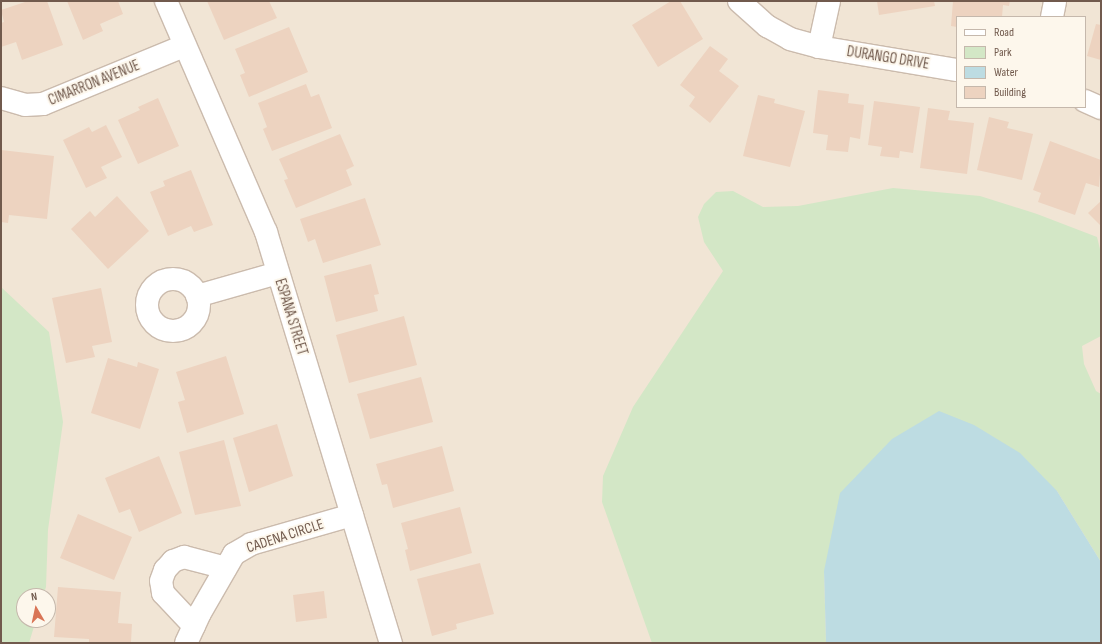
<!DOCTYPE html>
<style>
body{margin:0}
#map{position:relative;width:1102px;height:644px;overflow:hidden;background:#faf3e6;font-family:"Sofia Sans Condensed",sans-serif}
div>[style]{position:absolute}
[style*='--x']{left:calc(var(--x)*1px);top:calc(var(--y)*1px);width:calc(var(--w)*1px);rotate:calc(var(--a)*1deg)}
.residential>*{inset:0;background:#f1e5d5}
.green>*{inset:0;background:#d3e7c6}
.water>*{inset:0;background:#bddce2}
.building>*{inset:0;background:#edd3c0}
.roads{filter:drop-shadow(1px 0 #cbbbad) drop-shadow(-1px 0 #cbbbad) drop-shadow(0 1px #cbbbad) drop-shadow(0 -1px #cbbbad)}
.minor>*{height:22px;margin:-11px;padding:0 11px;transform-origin:11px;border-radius:11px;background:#fff}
.minor>.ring{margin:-11px;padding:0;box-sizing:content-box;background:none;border:22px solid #fff;border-radius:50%}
span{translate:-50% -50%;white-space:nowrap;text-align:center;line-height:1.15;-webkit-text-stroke:4px #fdf7ec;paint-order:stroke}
.street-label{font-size:15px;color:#715a4d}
.frame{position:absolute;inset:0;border:2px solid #715a4d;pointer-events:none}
.legend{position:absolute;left:956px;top:16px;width:130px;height:92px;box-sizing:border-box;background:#fdf7ec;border:1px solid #c5b8ac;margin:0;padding:5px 7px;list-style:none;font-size:12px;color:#715a4d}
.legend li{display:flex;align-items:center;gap:8px;height:20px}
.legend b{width:20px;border:1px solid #c5b8ac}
.north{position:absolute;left:16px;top:588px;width:40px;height:40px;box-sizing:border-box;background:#fdf7ec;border:1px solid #c5b8ac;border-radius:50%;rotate:351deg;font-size:11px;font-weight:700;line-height:16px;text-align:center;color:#715a4d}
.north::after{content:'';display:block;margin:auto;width:14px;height:18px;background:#d97556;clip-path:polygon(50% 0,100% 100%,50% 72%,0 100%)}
</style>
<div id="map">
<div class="residential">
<div style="clip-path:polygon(evenodd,1px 1px,1101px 1px,1101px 643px,1px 643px,1px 1px,957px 17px,1085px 17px,1085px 107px,957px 107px,957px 17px,1px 1px,24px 596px,48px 596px,48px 620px,24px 620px,24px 596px)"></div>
</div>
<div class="green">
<div style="clip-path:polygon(893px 188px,980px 196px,1037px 214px,1097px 237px,1101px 253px,1101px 336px,1082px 346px,1084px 364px,1096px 391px,1101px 394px,1101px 562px,1057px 491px,824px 571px,826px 643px,652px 643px,602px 502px,603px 476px,633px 407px,723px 271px,704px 242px,698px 217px,704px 204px,716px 192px,733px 191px,763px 207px,798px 206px)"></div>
<div style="clip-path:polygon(1px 287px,49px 332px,63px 422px,48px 530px,46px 587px,43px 596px,24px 596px,24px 620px,36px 620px,29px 643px,1px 643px)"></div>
</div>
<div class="water">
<div style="clip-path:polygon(939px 411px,974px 425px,1020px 453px,1057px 491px,1101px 562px,1101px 643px,826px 643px,824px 571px,840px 493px,892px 439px)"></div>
</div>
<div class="building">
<div style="clip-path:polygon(28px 1px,47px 1px,63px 45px,22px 60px,16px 42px,1px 47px,1px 23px,4px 22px,1px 10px)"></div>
<div style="clip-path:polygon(67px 1px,118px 1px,123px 14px,100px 24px,103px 31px,83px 40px)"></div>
<div style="clip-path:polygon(207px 1px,269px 1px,277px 18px,224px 40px)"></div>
<div style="clip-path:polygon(671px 1px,680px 1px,703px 39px,658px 67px,632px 25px)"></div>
<div style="clip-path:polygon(877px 1px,934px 1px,935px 6px,879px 15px)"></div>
<div style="clip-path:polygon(953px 1px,1010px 1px,1009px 6px,1003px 5px,1002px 17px,957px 17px,957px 27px,951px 26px)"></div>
<div style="clip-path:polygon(1096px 24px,1101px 25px,1101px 60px,1087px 56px)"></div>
<div style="clip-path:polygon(289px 27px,308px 72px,249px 97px,240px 75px,245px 73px,235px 49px)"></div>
<div style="clip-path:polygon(710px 46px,728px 59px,719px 71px,739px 86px,710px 123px,689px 106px,695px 97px,680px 85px)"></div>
<div style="clip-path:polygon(306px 84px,311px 97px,319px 94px,332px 128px,272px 151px,263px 129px,267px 127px,258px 103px)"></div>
<div style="clip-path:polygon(818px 90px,849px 94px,848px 103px,864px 105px,860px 139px,850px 137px,848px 152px,826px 150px,828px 135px,813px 133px)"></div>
<div style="clip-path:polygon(758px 95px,775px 99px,774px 103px,805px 111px,790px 167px,743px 156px)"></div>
<div style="clip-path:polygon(158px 98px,179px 146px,138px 164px,118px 120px,140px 110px,138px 107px)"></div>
<div style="clip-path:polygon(874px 101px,920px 107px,913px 153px,900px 151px,899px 158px,880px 156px,882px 147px,868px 145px)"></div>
<div style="clip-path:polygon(928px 108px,950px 111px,948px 120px,974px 123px,967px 174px,920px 168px)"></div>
<div style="clip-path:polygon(989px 117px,1009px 122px,1007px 128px,1033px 134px,1022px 180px,977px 170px)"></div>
<div style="clip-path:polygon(106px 125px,122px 157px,101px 167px,107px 178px,86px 188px,63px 140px,89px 127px,92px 132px)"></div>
<div style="clip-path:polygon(340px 134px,354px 166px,346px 170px,352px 185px,296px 208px,284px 180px,288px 179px,279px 159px)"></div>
<div style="clip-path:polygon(1050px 141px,1101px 160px,1099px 187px,1086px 183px,1075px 215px,1038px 202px,1041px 193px,1033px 190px)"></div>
<div style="clip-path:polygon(1px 150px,54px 156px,47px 219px,9px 215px,8px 223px,1px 222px)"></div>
<div style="clip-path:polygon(191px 170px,213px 225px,194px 232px,191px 226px,168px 236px,150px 192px,165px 186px,163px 181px)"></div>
<div style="clip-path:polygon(117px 196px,149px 231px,108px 269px,71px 229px,90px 211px,95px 217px)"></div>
<div style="clip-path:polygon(365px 198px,381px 245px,323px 263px,315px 239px,308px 242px,300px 219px)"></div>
<div style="clip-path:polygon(1101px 201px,1101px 226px,1088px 213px)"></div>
<div style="clip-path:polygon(371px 264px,379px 294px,374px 295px,378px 311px,336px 322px,324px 276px)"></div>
<div style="clip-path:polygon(101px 288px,112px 342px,92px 346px,95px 357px,66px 363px,52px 298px)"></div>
<div style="clip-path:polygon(404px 316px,417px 365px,349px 383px,336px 335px)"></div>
<div style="clip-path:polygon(226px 356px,244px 414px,187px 433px,178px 402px,185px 400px,176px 372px)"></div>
<div style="clip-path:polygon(108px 358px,137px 367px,138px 362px,159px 369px,140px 429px,91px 413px)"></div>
<div style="clip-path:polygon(421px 377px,433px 422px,370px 439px,357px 394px)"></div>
<div style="clip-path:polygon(277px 424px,293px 476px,249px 492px,233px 438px)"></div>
<div style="clip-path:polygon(224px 440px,241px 506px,195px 515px,179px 452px)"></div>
<div style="clip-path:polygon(442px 446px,454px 491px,393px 508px,387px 484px,382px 485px,376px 464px)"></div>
<div style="clip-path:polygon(159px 456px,182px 513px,139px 532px,130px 509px,119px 513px,105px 478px)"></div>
<div style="clip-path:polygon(460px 507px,472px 553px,410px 571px,405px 550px,408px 549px,401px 523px)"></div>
<div style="clip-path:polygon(78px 514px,132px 537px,114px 580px,60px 558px)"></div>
<div style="clip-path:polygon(480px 563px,494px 614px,456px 624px,457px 629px,432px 636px,417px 579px)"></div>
<div style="clip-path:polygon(58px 587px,121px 592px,118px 623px,132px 624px,131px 642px,89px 643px,89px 639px,54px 637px)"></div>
<div style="clip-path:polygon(324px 591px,327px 618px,296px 622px,293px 595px)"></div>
</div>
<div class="roads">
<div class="minor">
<div style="--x:166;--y:1;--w:252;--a:66.6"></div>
<div style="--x:266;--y:232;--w:430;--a:73.1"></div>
<div style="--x:739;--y:1;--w:38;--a:42"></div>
<div style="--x:767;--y:26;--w:26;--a:29"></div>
<div style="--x:790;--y:39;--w:30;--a:15"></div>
<div style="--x:819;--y:47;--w:140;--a:9.5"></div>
<div style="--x:1052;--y:17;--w:16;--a:-79"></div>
<div style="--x:819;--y:47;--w:47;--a:-77.7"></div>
<div style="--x:1;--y:98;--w:25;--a:16"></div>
<div style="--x:25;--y:105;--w:18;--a:-3"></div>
<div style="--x:43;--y:104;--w:152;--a:-22.4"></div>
<div style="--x:1085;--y:101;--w:17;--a:24"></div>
<div class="ring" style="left:147px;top:279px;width:30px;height:30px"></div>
<div style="--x:197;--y:296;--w:84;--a:-15.9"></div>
<div style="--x:194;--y:626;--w:45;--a:-133.2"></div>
<div style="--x:163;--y:593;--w:12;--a:-99"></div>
<div style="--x:161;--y:581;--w:12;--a:-70"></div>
<div style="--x:165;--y:570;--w:12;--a:-48"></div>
<div style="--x:173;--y:561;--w:12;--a:-20"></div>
<div style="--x:184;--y:557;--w:43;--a:14.7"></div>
<div style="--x:186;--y:643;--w:33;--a:-65"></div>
<div style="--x:200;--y:613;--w:68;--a:-60"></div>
<div style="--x:234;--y:554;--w:20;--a:-30"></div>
<div style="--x:251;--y:544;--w:105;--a:-16"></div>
</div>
</div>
<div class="street-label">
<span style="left:888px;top:58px;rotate:9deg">DURANGO DRIVE</span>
<span style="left:94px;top:83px;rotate:-22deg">CIMARRON AVENUE</span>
<span style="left:291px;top:317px;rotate:73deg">ESPANA STREET</span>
<span style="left:285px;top:536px;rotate:-18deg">CADENA CIRCLE</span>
</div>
<div class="frame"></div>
<ul class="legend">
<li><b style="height:5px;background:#fff"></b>Road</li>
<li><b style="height:11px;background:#d3e7c6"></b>Park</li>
<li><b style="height:11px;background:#bddce2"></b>Water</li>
<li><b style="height:11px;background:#edd3c0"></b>Building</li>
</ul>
<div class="north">N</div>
</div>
